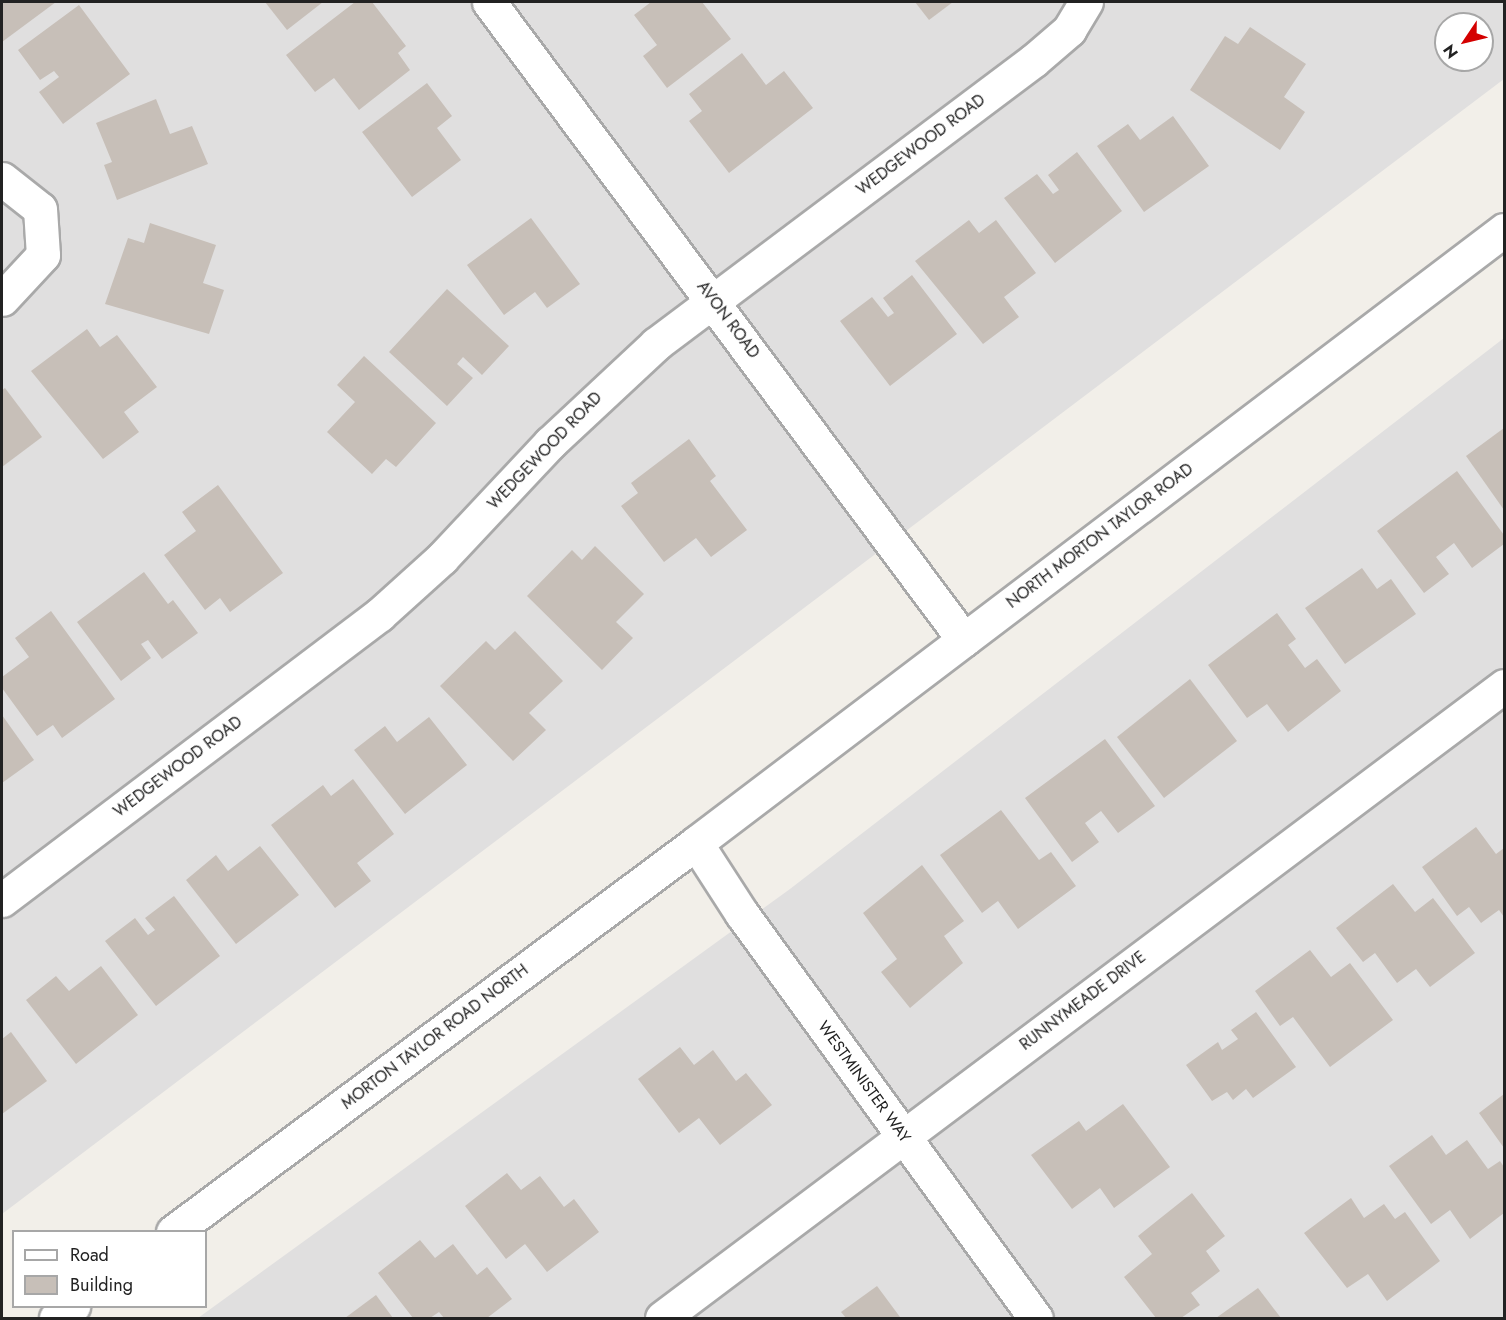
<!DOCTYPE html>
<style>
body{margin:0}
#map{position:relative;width:1506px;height:1320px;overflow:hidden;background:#f2efe9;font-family:Jost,sans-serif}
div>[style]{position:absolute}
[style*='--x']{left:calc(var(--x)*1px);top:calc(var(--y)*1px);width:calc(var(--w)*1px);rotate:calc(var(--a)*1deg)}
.residential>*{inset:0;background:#e0dfdf}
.building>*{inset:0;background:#c7bfb8}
.roads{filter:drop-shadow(2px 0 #a9a9a9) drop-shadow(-2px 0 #a9a9a9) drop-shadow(0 2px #a9a9a9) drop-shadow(0 -2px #a9a9a9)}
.minor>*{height:33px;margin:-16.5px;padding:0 16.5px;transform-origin:16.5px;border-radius:16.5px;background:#fff}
span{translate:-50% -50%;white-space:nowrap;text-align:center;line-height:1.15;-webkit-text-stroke:4.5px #fff;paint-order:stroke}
.street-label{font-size:16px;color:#222}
.frame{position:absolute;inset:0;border:3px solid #222;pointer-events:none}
.legend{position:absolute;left:12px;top:1230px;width:195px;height:78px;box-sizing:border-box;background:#fff;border:2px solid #a7a7a7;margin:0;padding:8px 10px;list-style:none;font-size:18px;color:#222}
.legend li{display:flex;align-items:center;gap:12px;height:30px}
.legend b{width:30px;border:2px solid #a7a7a7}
.north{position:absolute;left:1434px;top:12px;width:60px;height:60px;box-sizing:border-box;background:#fff;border:2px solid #a7a7a7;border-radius:50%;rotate:235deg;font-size:16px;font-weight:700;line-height:24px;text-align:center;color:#222}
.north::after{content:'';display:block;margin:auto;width:21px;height:27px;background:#d40000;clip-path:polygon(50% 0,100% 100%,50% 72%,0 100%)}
</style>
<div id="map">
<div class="residential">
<div style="clip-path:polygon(evenodd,2px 2px,1504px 2px,1504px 79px,2px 1214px,2px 2px,1446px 24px,1482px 24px,1482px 60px,1446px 60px,1446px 24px)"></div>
<div style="clip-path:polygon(1504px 338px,1504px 1318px,198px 1318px,790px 889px)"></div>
</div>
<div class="building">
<div style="clip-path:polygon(2px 2px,56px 2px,2px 42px)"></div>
<div style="clip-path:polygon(265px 2px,323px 2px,287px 30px)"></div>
<div style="clip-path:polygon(355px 2px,372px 2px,406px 46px,398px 53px,410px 70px,359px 110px,334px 78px,315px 92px,286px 55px)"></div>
<div style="clip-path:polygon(651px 2px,702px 2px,731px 39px,667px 88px,643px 56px,657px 45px,634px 15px)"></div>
<div style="clip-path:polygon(915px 2px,953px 2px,929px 20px)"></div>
<div style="clip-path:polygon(79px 5px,130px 74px,63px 124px,39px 92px,59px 77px,54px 71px,40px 80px,18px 50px)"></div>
<div style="clip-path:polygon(1250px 27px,1306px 64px,1284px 97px,1305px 112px,1280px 150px,1190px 90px,1225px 36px,1238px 44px)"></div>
<div style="clip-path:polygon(742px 53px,766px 85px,784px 71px,813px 108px,729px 173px,689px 121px,702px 111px,689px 94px)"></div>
<div style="clip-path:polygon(427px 83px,452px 116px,437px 128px,461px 160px,412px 197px,362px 132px)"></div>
<div style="clip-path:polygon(156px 99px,170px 134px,192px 126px,208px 164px,117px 200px,104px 165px,112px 162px,96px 123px)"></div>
<div style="clip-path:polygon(1173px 116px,1209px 166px,1144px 212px,1097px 146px,1128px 124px,1140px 140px)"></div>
<div style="clip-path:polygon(1077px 152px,1122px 211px,1055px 263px,1004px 198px,1037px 174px,1053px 194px,1059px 190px,1048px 175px)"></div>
<div style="clip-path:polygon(531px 218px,580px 284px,547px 308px,535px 292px,504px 315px,467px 265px)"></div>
<div style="clip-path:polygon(969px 220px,979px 233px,996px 220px,1036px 273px,1004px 297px,1019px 317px,983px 344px,915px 261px)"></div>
<div style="clip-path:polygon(150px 223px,216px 245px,203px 283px,224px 290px,209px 334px,105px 304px,128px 238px,144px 243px)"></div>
<div style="clip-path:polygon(912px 275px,957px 334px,890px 386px,840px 321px,872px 297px,888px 317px,894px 313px,883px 298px)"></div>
<div style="clip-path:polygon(447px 289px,509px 346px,482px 375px,463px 357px,457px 364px,473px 378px,447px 406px,389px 352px)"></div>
<div style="clip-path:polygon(87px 329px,100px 347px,117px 335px,157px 387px,124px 412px,139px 432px,103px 459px,31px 371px)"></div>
<div style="clip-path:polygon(364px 356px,436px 423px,396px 467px,386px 459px,372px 474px,327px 432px,355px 402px,337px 385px)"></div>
<div style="clip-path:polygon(5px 388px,42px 437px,2px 467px,2px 390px)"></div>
<div style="clip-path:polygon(1504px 428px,1504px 510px,1466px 456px)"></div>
<div style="clip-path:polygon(689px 439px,716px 476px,710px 481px,747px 530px,711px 557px,696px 538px,664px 562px,621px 506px,638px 493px,631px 483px)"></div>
<div style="clip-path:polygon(1457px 471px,1504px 535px,1504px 544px,1472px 568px,1454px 543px,1436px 557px,1449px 574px,1424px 593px,1377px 531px)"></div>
<div style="clip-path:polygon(218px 485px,283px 573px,230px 612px,220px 598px,205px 610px,164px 555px,196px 531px,182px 512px)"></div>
<div style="clip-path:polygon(595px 546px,644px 594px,616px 622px,633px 638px,602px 670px,527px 596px,572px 550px,582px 560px)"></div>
<div style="clip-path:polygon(1362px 568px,1377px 589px,1391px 579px,1416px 614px,1345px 664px,1305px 608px)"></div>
<div style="clip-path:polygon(144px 572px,168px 604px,173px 600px,198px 633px,162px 659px,148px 640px,141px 644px,151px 658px,121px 681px,77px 622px)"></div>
<div style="clip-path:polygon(51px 611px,115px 699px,62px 738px,53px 725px,37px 736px,2px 688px,2px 677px,29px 657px,15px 638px)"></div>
<div style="clip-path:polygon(1277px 613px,1296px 639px,1288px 645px,1305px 668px,1317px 659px,1341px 691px,1288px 732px,1267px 704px,1247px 718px,1208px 665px)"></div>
<div style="clip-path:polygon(515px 631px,563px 681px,529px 713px,546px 730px,513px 761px,440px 686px,486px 641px,495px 650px)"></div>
<div style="clip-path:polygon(1190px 679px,1237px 741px,1164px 798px,1117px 737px)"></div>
<div style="clip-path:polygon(2px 715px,34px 760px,2px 783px)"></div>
<div style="clip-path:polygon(429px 717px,467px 765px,405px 814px,354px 750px,385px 726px,397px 742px)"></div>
<div style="clip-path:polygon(1105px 739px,1155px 806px,1118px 833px,1101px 811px,1085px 823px,1099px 842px,1072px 862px,1025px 798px)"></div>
<div style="clip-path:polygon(353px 779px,394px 834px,357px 863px,371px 881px,335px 908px,271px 825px,323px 785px,331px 796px)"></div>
<div style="clip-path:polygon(1001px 810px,1039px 860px,1051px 852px,1076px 886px,1018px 929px,998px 901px,982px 913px,940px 855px)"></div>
<div style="clip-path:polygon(1476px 827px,1496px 854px,1504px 848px,1504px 917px,1499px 910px,1481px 923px,1469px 907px,1457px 916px,1422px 867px)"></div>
<div style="clip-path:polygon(260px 846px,299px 895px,236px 944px,186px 880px,216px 855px,228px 871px)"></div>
<div style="clip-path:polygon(922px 865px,964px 921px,944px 936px,963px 963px,910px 1008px,881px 972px,897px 959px,863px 913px)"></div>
<div style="clip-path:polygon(1393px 884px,1415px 912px,1433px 898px,1475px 953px,1430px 987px,1416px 969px,1397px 983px,1375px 953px,1363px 962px,1336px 928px)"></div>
<div style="clip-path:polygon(174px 896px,220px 956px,156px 1006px,105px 941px,135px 918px,148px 935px,155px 930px,145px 918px)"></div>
<div style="clip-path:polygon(1310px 950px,1331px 977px,1350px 963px,1393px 1020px,1330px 1067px,1293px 1017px,1280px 1026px,1255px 991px)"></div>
<div style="clip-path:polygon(101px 966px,138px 1015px,76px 1064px,26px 1000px,56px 976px,69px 991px)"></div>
<div style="clip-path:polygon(1256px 1012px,1296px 1067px,1253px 1098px,1246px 1089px,1233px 1100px,1227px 1092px,1212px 1101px,1186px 1065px,1218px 1042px,1222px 1050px,1238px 1039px,1231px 1030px)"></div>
<div style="clip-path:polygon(11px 1032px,47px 1081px,2px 1114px,2px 1039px)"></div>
<div style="clip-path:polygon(680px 1047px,694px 1065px,713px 1050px,736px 1081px,746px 1073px,772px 1105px,720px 1145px,699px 1118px,679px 1133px,638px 1079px)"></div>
<div style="clip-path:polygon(1504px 1094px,1504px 1148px,1479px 1113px)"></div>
<div style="clip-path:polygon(1123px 1104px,1170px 1167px,1114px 1208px,1100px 1188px,1072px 1209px,1031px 1155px,1079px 1121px,1086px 1131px)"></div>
<div style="clip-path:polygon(1432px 1135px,1446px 1155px,1467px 1140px,1488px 1169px,1500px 1161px,1504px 1167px,1504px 1213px,1470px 1239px,1450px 1210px,1431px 1224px,1389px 1166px)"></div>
<div style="clip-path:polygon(507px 1173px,521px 1190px,540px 1176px,564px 1207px,574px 1199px,599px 1232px,547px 1272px,525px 1244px,506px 1259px,465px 1206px)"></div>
<div style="clip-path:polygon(1192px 1193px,1225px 1236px,1206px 1251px,1220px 1271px,1191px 1293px,1200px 1305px,1181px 1318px,1156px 1318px,1124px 1277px,1152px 1254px,1138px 1236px)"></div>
<div style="clip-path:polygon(1351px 1198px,1364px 1218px,1384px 1204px,1395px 1219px,1405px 1212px,1440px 1261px,1387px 1301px,1368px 1274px,1347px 1288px,1304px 1233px)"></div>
<div style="clip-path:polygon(420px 1240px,435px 1258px,453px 1244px,477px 1275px,487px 1267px,512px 1299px,487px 1318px,444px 1318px,439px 1312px,430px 1318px,413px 1318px,378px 1273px)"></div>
<div style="clip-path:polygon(877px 1286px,900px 1317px,846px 1318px,841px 1312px)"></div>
<div style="clip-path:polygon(1258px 1288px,1281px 1318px,1216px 1318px)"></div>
<div style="clip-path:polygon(376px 1295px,393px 1318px,345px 1318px)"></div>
</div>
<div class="roads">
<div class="minor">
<div style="--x:489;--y:2;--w:795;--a:53.33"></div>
<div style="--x:2;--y:179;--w:48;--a:38.3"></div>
<div style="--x:40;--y:209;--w:46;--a:86.3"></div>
<div style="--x:43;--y:255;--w:60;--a:133"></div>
<div style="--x:696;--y:843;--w:85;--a:57.1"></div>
<div style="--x:742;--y:914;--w:500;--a:54"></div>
<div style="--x:2;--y:900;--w:473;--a:-37.1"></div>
<div style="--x:379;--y:615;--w:85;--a:-42.1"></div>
<div style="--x:442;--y:558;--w:158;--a:-46.8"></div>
<div style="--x:550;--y:443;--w:145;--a:-43"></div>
<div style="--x:656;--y:344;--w:471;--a:-36.9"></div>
<div style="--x:1033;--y:61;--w:48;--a:-40.7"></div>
<div style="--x:1069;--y:30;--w:33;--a:-59"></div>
<div style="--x:173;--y:1232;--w:652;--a:-36.64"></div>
<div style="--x:696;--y:843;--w:1014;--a:-37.19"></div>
<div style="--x:56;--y:1318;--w:21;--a:-35"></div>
<div style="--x:662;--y:1318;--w:1053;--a:-36.89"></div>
</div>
</div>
<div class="street-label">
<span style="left:921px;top:145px;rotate:-37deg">WEDGEWOOD ROAD</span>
<span style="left:728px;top:320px;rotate:53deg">AVON ROAD</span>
<span style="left:545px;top:451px;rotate:-46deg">WEDGEWOOD ROAD</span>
<span style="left:1100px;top:536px;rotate:-37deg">NORTH MORTON TAYLOR ROAD</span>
<span style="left:178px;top:767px;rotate:-37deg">WEDGEWOOD ROAD</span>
<span style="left:1083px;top:1001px;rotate:-37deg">RUNNYMEADE DRIVE</span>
<span style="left:435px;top:1037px;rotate:-37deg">MORTON TAYLOR ROAD NORTH</span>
<span style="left:864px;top:1082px;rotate:54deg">WESTMINISTER WAY</span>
</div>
<div class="frame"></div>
<ul class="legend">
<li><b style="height:8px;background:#fff"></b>Road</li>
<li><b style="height:16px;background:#c7bfb8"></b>Building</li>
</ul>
<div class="north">N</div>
</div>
